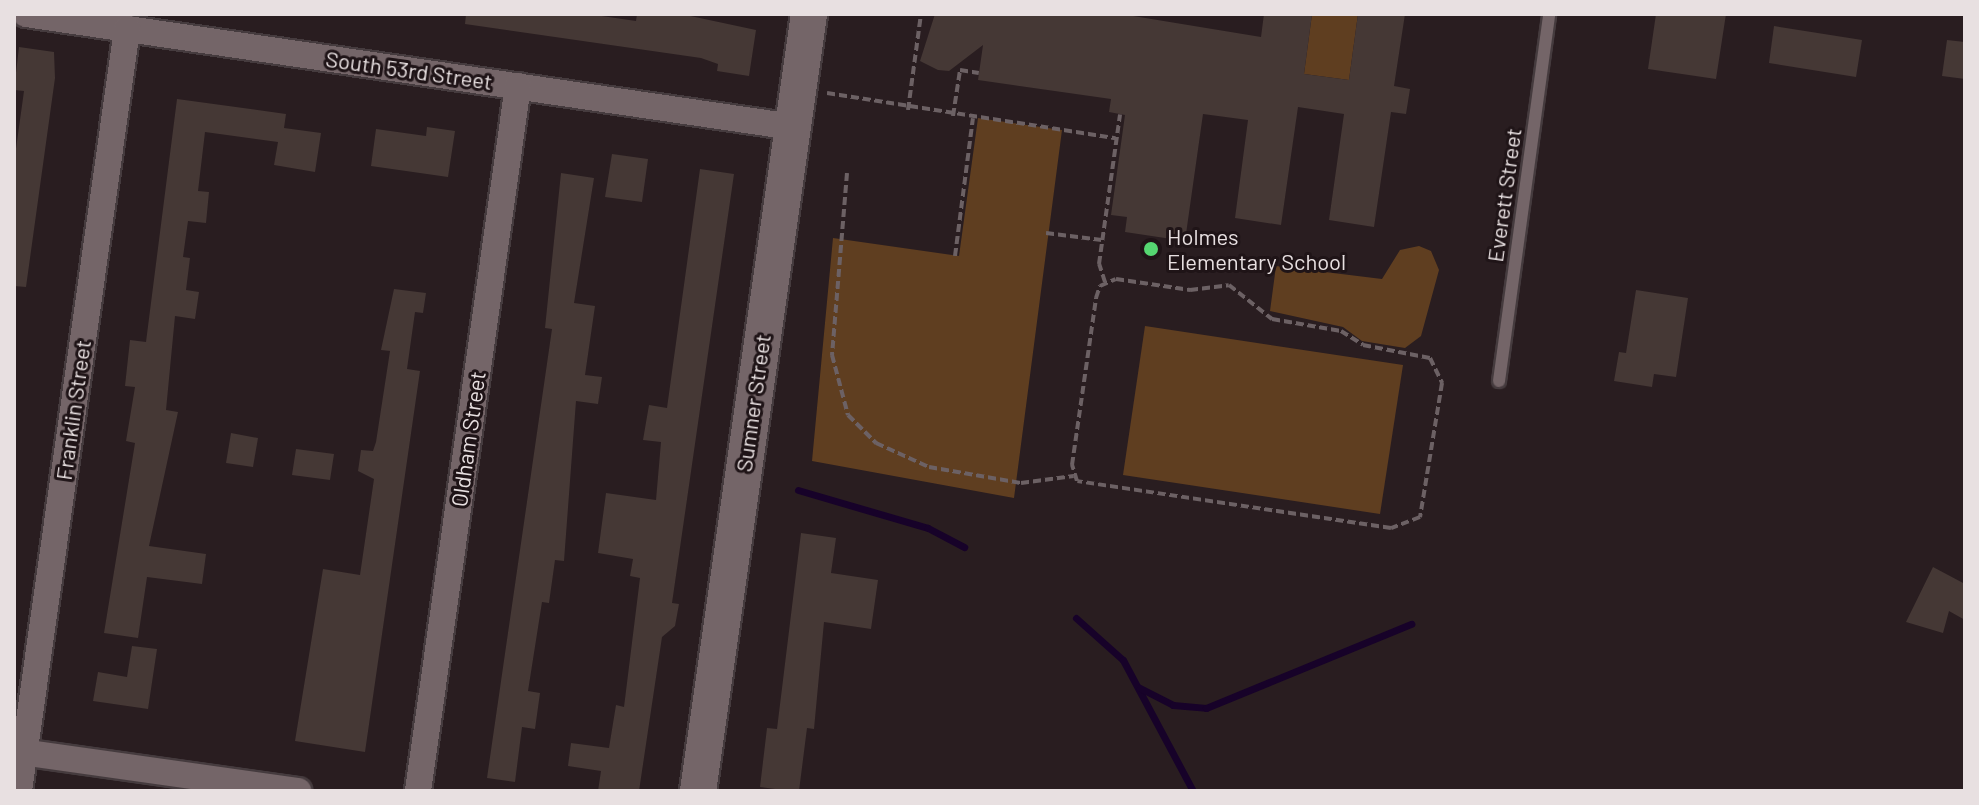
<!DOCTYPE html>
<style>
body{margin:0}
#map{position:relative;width:1979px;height:805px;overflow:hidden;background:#291d20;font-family:Barlow,sans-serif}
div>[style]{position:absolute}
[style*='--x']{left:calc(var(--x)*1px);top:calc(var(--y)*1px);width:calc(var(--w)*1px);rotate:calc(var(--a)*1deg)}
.green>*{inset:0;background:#5f3e20}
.stream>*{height:7px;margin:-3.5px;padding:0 3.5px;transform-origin:3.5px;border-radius:3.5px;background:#170229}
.building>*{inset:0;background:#453835}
.path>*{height:4px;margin-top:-2px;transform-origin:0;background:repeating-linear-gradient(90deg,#6c6164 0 8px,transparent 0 12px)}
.roads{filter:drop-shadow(2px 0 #453b3e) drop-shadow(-2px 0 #453b3e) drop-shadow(0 2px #453b3e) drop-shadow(0 -2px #453b3e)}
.lane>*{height:12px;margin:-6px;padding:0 6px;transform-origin:6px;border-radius:6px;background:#746568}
.street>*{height:26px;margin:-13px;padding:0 13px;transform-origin:13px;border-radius:13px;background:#746568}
.secondary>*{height:36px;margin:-18px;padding:0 18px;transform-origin:18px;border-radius:18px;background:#746568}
.dots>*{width:22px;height:22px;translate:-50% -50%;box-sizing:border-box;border:4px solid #1f1417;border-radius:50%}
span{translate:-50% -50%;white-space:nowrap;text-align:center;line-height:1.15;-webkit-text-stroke:6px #1f1417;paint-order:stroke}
.street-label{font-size:22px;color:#e8e0e1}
.poi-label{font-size:22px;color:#e8e0e1}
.left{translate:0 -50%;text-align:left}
.frame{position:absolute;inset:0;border:16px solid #e8e0e1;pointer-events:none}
</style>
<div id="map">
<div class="green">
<div style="clip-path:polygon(1312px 14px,1358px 14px,1349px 80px,1304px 74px)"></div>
<div style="clip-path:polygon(978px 118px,1062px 130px,1014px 498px,812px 461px,833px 238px,959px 256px)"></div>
<div style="clip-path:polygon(1419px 246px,1431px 251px,1439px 270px,1421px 336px,1405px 348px,1362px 341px,1343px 327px,1270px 311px,1276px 266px,1382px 279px,1400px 250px)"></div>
<div style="clip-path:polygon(1145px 326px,1403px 365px,1380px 514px,1123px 475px)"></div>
</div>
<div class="stream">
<div style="--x:798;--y:490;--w:135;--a:16.3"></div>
<div style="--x:928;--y:528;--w:41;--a:27.8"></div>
<div style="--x:1076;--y:618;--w:63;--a:41.8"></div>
<div style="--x:1123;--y:660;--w:149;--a:61.9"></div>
<div style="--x:1140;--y:688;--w:37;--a:27"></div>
<div style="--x:1173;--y:705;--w:33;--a:5"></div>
<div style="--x:1206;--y:708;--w:222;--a:-22.3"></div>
</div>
<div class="building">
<div style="clip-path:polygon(466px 14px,588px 14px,636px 21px,637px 14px,681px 14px,756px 30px,749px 76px,717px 71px,718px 64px,701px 58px,465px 24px)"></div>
<div style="clip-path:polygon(935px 14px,1121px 14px,1261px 37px,1264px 14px,1312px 14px,1304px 74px,1349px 80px,1358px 14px,1405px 14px,1394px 86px,1410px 89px,1406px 114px,1391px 112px,1374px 227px,1329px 220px,1344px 114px,1298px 107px,1281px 225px,1235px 218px,1248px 120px,1203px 114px,1185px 241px,1125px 232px,1127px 217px,1111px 215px,1125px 115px,1109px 112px,1111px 99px,978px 80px,983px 45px,949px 71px,938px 70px,920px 61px)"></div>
<div style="clip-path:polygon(1656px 14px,1726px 14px,1716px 79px,1648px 69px)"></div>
<div style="clip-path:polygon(1774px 26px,1862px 40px,1856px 77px,1769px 63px)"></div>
<div style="clip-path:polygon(1947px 40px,1965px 42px,1965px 79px,1942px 76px)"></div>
<div style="clip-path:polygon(19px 47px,54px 52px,55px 78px,26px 287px,14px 286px,14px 163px,24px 91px,14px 90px)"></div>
<div style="clip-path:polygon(177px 99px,286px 114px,284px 128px,321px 133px,315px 172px,274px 165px,278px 142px,205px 132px,198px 191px,209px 192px,206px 223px,188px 221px,183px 257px,190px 258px,186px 290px,199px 292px,195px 319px,175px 316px,166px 410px,178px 412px,149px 546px,206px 554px,202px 584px,147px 577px,138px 638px,104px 633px,135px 443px,126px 441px,135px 387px,125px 386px,130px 340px,146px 342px)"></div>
<div style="clip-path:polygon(427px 127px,455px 131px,448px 177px,371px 166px,376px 129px,426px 136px)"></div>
<div style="clip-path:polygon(612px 154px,648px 159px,642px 202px,605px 197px)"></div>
<div style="clip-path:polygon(700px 169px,734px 174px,672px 603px,679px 604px,675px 626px,662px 637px,639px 791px,598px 791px,601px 771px,568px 766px,571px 743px,609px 748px,616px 705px,624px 707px,640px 578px,630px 576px,633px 559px,598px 553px,606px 493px,656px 500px,661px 442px,643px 440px,649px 405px,667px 408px)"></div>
<div style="clip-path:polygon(561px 173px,594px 178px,574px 303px,595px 306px,585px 375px,602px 377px,598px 404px,576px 401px,564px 561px,555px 560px,549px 603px,542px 602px,528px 691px,540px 693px,535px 729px,522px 727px,515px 782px,487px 778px,552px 329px,545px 328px)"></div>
<div style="clip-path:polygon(394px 289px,426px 293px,423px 313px,415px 312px,407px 369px,420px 371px,365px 752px,295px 741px,323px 569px,360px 575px,374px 479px,358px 471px,361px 450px,373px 451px,376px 442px,390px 351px,381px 350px)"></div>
<div style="clip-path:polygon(1636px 290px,1688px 298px,1676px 377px,1654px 374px,1652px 387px,1614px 381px,1619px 352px,1626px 353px)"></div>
<div style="clip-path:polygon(231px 433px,258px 438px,253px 467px,226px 463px)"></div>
<div style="clip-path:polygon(296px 449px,334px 454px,330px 480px,292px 475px)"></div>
<div style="clip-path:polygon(801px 533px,836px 538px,831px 573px,878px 580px,871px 629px,824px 622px,814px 729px,807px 728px,799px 791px,790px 791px,760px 787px,767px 728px,777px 729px)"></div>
<div style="clip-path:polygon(1933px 567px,1965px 584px,1965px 620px,1949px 611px,1943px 633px,1906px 622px)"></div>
<div style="clip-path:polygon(132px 646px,157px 649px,148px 709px,93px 701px,98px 672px,127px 677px)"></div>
</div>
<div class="path">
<div style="--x:827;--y:93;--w:292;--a:8.9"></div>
<div style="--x:908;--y:110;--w:97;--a:-82.3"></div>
<div style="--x:953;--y:116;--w:47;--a:-81.3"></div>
<div style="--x:960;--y:70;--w:19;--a:9"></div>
<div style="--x:847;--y:173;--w:183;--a:94.7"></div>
<div style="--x:832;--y:355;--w:62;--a:75.1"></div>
<div style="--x:848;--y:415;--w:40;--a:45"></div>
<div style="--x:876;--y:443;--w:58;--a:24.4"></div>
<div style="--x:929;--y:467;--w:93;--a:9.9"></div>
<div style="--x:1021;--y:483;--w:53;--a:-7.5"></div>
<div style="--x:1046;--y:233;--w:56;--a:7.1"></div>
<div style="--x:955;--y:256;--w:139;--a:-82.6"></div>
<div style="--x:1116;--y:279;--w:75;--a:8.5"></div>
<div style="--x:1190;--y:290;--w:39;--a:-7"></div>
<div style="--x:1229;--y:285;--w:55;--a:38.3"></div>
<div style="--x:1272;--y:319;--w:70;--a:9.9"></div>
<div style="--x:1341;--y:331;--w:26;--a:32"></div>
<div style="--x:1363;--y:345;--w:68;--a:11"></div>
<div style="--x:1430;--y:358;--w:28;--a:64"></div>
<div style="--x:1442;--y:383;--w:136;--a:99.3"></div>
<div style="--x:1420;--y:517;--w:31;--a:159"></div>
<div style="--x:1391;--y:528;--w:317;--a:-171.5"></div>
<div style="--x:1077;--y:481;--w:17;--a:-107"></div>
<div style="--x:1072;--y:465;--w:169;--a:-81.8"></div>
<div style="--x:1096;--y:298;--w:13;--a:-72"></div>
<div style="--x:1100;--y:286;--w:17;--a:-24"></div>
<div style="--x:1105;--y:282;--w:19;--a:-108"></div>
<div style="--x:1099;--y:264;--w:151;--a:-82"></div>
</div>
<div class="roads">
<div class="lane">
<div style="--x:1499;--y:381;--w:370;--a:-82.2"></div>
</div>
<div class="street">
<div style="--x:26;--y:14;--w:775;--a:8.38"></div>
<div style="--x:14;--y:751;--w:287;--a:8"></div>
<div style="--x:19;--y:791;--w:770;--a:-81.93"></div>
<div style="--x:418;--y:791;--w:712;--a:-81.93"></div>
</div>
<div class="secondary">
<div style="--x:698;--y:791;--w:785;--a:-81.87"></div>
</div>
</div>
<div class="dots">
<div style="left:1151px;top:249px;background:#55d671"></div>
</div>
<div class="street-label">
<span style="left:409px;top:70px;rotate:8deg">South 53rd Street</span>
<span style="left:1504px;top:195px;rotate:-82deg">Everett Street</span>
<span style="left:753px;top:403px;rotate:-82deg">Sumner Street</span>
<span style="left:73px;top:410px;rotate:-82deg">Franklin Street</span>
<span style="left:468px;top:439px;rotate:-82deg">Oldham Street</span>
</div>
<div class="poi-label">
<span class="left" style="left:1167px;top:249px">Holmes<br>Elementary School</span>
</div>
<div class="frame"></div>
</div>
